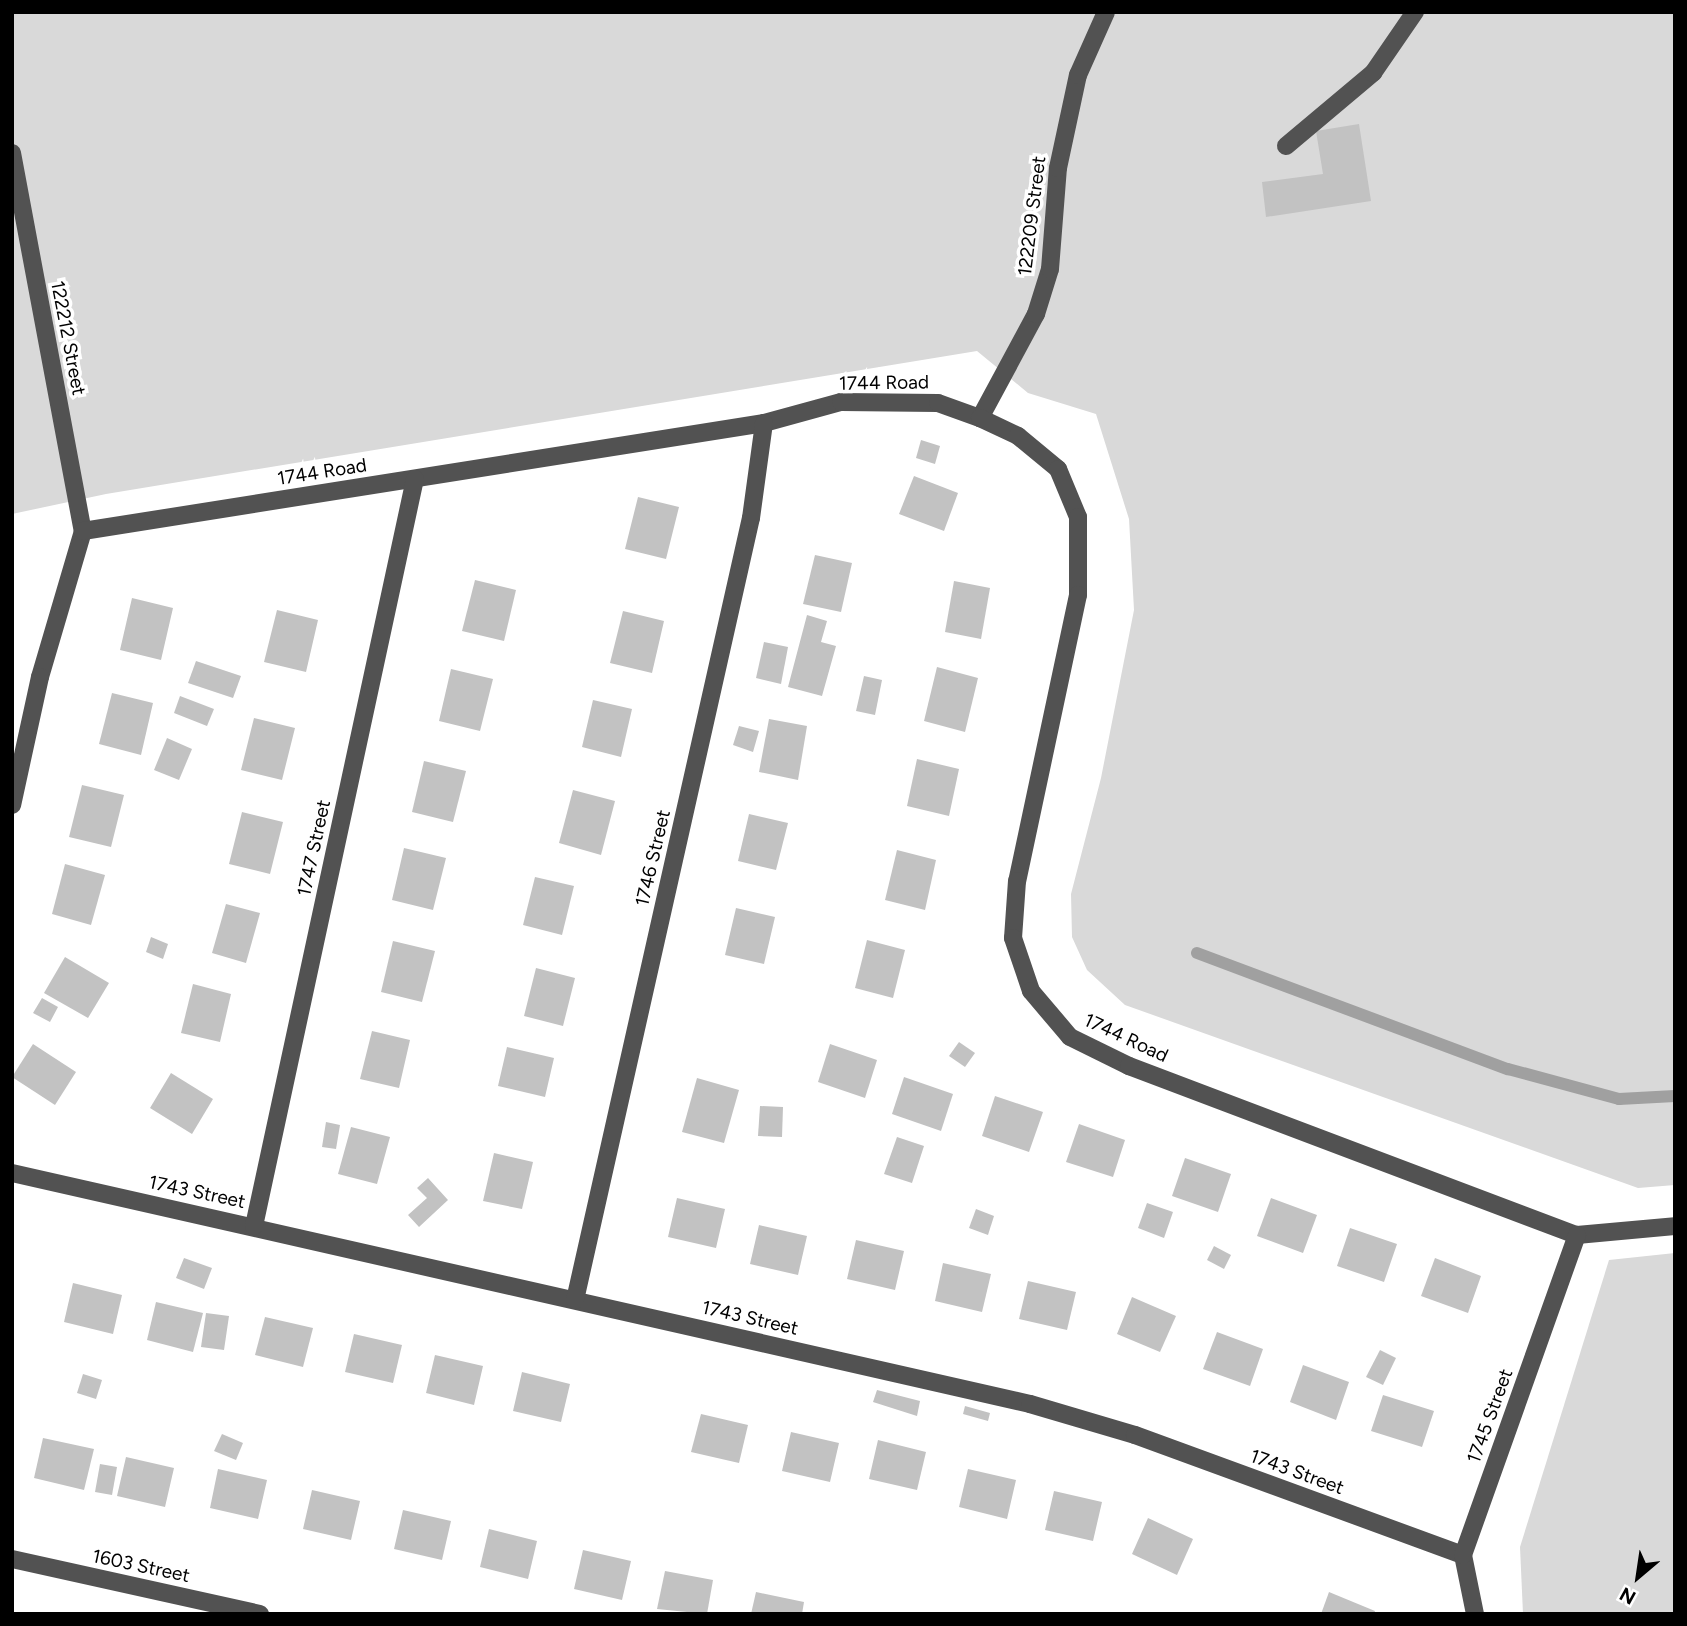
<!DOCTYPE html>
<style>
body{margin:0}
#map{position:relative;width:1687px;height:1626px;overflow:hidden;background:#fff;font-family:Figtree,sans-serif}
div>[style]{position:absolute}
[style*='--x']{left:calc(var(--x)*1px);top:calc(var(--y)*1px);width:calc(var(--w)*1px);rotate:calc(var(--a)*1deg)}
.green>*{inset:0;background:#d9d9d9}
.stream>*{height:12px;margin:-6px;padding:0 6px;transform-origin:6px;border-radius:6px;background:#a0a0a0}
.building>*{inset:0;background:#c2c2c2}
.minor>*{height:18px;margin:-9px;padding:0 9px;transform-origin:9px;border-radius:9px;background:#525252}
span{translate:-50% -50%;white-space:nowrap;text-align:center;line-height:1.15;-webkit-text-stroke:7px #fff;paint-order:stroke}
.street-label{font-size:19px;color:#000}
.frame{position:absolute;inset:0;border:14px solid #000;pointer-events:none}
.north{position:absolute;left:1603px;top:1542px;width:70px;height:70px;-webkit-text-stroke:5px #fff;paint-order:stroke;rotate:209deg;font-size:19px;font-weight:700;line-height:28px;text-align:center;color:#000}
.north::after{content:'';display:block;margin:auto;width:24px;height:32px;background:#000;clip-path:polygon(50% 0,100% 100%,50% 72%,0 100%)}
</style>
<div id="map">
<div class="green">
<div style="clip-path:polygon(12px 12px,1675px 12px,1675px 1185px,1638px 1188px,1125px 1005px,1087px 970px,1072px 937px,1071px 894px,1101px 778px,1134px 610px,1129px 519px,1096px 414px,1028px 393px,977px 351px,106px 494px,12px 514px)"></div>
<div style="clip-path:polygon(1675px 1253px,1675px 1614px,1523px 1614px,1520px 1547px,1609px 1260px)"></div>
</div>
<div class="stream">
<div style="--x:1197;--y:953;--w:332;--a:20.5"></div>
<div style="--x:1508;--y:1069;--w:115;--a:15.1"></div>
<div style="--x:1619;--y:1099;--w:56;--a:-3.1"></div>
</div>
<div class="building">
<div style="clip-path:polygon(1359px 124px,1371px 201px,1266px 217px,1262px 182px,1323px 174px,1316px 131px)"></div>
<div style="clip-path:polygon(921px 440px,940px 446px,935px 464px,916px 458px)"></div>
<div style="clip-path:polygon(914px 476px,958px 493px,944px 531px,899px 514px)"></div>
<div style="clip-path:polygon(638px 497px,679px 507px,666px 559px,625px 549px)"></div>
<div style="clip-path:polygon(815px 555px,852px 563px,841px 612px,803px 604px)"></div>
<div style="clip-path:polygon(475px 580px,516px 590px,504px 641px,462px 631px)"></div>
<div style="clip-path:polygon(954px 581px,990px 588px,981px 639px,945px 632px)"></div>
<div style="clip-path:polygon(132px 598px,173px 608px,161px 660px,120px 650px)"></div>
<div style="clip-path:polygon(277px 610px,318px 620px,306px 672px,264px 662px)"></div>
<div style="clip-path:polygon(623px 611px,664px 621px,652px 673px,610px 663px)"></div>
<div style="clip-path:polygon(807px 615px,827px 621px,821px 642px,836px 646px,822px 696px,788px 687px)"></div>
<div style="clip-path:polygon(764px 642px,788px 647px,781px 684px,756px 678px)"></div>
<div style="clip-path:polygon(196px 661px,241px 676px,233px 698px,188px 683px)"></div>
<div style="clip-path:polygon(937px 667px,978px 678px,965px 732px,924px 721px)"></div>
<div style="clip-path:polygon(451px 669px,493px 679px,480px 731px,439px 721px)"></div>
<div style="clip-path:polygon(864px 676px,882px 680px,875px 715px,856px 711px)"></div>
<div style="clip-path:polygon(112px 693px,153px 703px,141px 755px,99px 744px)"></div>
<div style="clip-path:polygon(180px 696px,214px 709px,207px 726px,174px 713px)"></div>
<div style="clip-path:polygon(593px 700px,632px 709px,621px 757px,582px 747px)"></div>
<div style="clip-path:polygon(254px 718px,295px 728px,282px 780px,241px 770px)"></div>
<div style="clip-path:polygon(769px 719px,807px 726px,798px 780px,759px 772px)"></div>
<div style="clip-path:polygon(739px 726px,759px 731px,753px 752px,733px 745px)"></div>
<div style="clip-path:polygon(167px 738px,192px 749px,179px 780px,154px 770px)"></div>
<div style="clip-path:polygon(917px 759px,959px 769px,949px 816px,907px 806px)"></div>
<div style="clip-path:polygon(424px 761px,466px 771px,453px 822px,412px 812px)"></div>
<div style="clip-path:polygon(82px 785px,124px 795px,111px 847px,69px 837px)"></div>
<div style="clip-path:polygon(573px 790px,615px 801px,601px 855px,559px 843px)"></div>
<div style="clip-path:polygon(242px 812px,283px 822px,270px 874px,229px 864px)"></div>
<div style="clip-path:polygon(749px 814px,788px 823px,776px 870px,738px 861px)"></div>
<div style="clip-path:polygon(404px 848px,446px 858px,433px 910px,392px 900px)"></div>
<div style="clip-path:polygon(897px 850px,936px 860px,925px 910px,885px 900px)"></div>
<div style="clip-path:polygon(65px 864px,105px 875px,91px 925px,52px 914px)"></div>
<div style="clip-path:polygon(535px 877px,574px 886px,562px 935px,523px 925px)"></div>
<div style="clip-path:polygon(226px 904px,260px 913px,246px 963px,212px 953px)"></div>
<div style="clip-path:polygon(736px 908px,775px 917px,764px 964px,725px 955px)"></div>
<div style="clip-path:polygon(151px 937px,168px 944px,163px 959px,146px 952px)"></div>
<div style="clip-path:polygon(867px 940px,905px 950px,893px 998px,855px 988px)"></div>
<div style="clip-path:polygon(393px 941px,435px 951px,422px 1002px,381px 992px)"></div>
<div style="clip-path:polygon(65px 957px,109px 983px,88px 1018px,44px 993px)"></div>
<div style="clip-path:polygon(536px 968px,575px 978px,563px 1026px,524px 1016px)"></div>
<div style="clip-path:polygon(193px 984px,231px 994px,220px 1042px,181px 1033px)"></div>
<div style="clip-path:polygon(42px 998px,58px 1007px,50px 1022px,33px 1013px)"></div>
<div style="clip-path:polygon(372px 1031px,410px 1040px,399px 1088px,360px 1079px)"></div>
<div style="clip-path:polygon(959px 1042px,975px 1053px,965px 1067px,949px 1056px)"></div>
<div style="clip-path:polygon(33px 1044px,76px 1072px,55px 1105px,12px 1077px)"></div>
<div style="clip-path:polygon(830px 1044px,877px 1060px,865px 1098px,818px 1082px)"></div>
<div style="clip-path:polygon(507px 1047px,554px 1058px,545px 1097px,498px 1086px)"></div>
<div style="clip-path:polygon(171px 1073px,213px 1099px,192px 1134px,150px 1108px)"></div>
<div style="clip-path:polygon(904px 1077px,953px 1094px,941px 1131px,892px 1114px)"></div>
<div style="clip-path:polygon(697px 1078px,739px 1090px,724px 1143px,682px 1132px)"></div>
<div style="clip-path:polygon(995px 1096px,1043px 1112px,1029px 1152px,982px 1136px)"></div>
<div style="clip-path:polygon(760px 1106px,783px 1107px,782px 1137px,758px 1136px)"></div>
<div style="clip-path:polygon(326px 1122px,340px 1125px,336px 1149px,322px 1147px)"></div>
<div style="clip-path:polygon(1079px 1124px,1125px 1140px,1113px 1177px,1066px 1162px)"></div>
<div style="clip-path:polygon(351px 1127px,390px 1137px,377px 1184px,338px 1174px)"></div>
<div style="clip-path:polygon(897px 1137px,924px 1146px,912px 1183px,884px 1174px)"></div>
<div style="clip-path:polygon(494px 1153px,533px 1162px,522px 1209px,483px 1201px)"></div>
<div style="clip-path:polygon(1185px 1158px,1231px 1174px,1218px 1212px,1172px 1196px)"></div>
<div style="clip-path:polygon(428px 1178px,448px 1200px,419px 1227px,408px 1215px,427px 1198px,417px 1188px)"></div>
<div style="clip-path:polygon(677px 1198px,725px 1209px,716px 1248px,668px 1237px)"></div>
<div style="clip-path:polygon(1271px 1198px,1317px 1215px,1303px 1253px,1257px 1236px)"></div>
<div style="clip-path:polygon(1147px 1203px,1173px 1212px,1164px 1238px,1138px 1228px)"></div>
<div style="clip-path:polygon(976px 1209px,994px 1216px,988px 1235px,969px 1228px)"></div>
<div style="clip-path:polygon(759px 1225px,807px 1236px,798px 1275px,750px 1264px)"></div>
<div style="clip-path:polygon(1350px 1228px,1397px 1244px,1384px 1282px,1337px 1266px)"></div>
<div style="clip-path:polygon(856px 1240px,904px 1251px,895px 1290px,847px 1279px)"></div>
<div style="clip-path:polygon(1214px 1246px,1231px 1255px,1224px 1269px,1207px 1260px)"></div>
<div style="clip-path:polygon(184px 1258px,212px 1268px,204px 1289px,176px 1278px)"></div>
<div style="clip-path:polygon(1435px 1258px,1481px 1276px,1468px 1313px,1421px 1296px)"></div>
<div style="clip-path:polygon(943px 1263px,991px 1274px,982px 1312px,935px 1301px)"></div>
<div style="clip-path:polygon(1028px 1281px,1076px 1292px,1067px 1330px,1019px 1319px)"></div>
<div style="clip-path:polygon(73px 1283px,122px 1295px,113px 1334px,64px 1322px)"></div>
<div style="clip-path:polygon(1132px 1297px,1176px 1316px,1160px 1352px,1117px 1334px)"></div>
<div style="clip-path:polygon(156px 1302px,203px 1313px,193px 1352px,147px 1340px)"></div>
<div style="clip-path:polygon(206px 1313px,229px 1316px,224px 1350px,201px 1347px)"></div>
<div style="clip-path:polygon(265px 1317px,313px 1328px,303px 1367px,255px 1355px)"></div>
<div style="clip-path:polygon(1217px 1332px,1263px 1349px,1250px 1386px,1203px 1369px)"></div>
<div style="clip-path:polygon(354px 1334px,402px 1345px,393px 1383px,345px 1372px)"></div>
<div style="clip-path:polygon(1380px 1350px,1396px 1358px,1383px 1385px,1366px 1377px)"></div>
<div style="clip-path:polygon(435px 1355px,483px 1366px,474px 1405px,426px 1393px)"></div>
<div style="clip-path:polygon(1303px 1365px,1349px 1382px,1336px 1420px,1290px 1402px)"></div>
<div style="clip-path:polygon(522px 1372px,570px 1384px,561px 1422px,513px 1411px)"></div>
<div style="clip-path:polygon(83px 1374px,102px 1380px,96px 1399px,77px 1393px)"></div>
<div style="clip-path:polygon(877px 1390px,920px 1401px,917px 1416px,873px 1402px)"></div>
<div style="clip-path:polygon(1383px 1395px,1434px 1411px,1422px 1447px,1371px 1431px)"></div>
<div style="clip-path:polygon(965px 1406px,990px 1413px,988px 1421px,963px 1414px)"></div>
<div style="clip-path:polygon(701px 1414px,748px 1425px,739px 1463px,691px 1452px)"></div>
<div style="clip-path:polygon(791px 1432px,839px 1443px,830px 1482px,782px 1471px)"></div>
<div style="clip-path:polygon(222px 1434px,243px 1443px,236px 1460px,214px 1451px)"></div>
<div style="clip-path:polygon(43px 1438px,94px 1449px,84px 1490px,34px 1478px)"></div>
<div style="clip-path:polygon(878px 1440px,926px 1452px,917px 1490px,869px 1479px)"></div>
<div style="clip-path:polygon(126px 1457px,174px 1468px,165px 1507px,117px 1496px)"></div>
<div style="clip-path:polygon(100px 1464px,117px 1467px,112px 1495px,95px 1492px)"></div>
<div style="clip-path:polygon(218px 1469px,267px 1480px,258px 1519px,210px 1508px)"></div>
<div style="clip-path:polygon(968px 1469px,1016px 1480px,1007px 1519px,959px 1507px)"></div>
<div style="clip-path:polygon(312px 1490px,360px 1501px,351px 1540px,303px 1529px)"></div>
<div style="clip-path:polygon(1054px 1491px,1102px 1502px,1093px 1541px,1045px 1530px)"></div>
<div style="clip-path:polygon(403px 1510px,451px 1521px,442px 1560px,394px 1549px)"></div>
<div style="clip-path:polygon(1148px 1518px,1193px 1539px,1177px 1575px,1132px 1554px)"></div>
<div style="clip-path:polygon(489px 1529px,537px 1541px,528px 1579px,480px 1567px)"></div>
<div style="clip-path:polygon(583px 1550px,631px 1561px,622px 1600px,574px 1589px)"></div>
<div style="clip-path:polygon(665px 1571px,713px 1580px,707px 1614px,657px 1609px)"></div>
<div style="clip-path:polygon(756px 1592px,804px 1602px,802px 1614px,751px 1614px)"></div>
<div style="clip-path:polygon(1329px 1592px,1375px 1611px,1374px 1614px,1321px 1614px)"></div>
</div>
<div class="minor">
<div style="--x:1286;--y:146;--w:114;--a:-40"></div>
<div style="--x:1373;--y:73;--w:74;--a:-55.5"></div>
<div style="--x:12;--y:153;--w:385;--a:79.4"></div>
<div style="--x:83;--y:531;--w:152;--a:106.4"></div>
<div style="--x:40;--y:677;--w:131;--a:102.3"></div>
<div style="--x:980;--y:418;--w:118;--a:-61.7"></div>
<div style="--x:1036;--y:314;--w:47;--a:-72.7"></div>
<div style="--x:1050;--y:269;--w:101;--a:-85.5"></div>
<div style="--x:1058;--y:168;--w:95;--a:-77.9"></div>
<div style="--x:1078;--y:75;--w:69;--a:-66"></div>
<div style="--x:83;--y:531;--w:690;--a:-9.01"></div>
<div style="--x:764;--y:423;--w:80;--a:-15.3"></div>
<div style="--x:841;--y:402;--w:97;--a:0.6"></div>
<div style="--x:938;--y:403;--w:45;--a:19.7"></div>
<div style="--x:980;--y:418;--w:42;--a:25.3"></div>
<div style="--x:1018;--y:436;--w:52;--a:39.5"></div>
<div style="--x:1058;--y:469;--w:52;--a:67.4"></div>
<div style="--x:1078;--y:517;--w:78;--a:90"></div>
<div style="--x:1078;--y:595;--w:292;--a:102"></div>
<div style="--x:1017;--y:881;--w:57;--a:94"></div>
<div style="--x:1013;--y:938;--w:56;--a:71.2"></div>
<div style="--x:1031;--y:991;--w:60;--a:49.7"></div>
<div style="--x:1070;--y:1037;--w:66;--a:26.2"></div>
<div style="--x:1129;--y:1066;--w:479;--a:20.7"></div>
<div style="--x:1577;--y:1235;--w:98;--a:-5.2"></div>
<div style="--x:12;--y:1173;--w:1044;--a:12.78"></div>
<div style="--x:1030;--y:1404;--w:109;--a:16.4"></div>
<div style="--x:1135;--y:1435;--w:349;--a:20.1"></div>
<div style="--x:254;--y:1226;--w:764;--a:-77.84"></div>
<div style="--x:575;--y:1300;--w:802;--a:-77.32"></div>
<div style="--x:751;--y:518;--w:96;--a:-82.2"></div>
<div style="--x:12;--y:1559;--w:254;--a:12.5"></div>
<div style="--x:1475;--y:1614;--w:60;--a:-101.5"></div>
<div style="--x:1463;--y:1555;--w:340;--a:-70.4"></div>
</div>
<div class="street-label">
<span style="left:1032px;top:216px;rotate:-83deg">122209 Street</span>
<span style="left:68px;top:338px;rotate:79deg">122212 Street</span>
<span style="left:884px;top:383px;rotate:-1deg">1744 Road</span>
<span style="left:322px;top:472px;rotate:-9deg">1744 Road</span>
<span style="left:314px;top:848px;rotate:-78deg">1747 Street</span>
<span style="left:653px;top:858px;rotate:-77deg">1746 Street</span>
<span style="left:1126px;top:1038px;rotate:25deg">1744 Road</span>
<span style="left:197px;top:1192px;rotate:12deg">1743 Street</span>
<span style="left:750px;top:1318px;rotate:13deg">1743 Street</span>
<span style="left:1490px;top:1416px;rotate:-70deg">1745 Street</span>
<span style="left:1297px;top:1472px;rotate:20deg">1743 Street</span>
<span style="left:141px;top:1566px;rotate:12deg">1603 Street</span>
</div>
<div class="frame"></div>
<div class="north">N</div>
</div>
